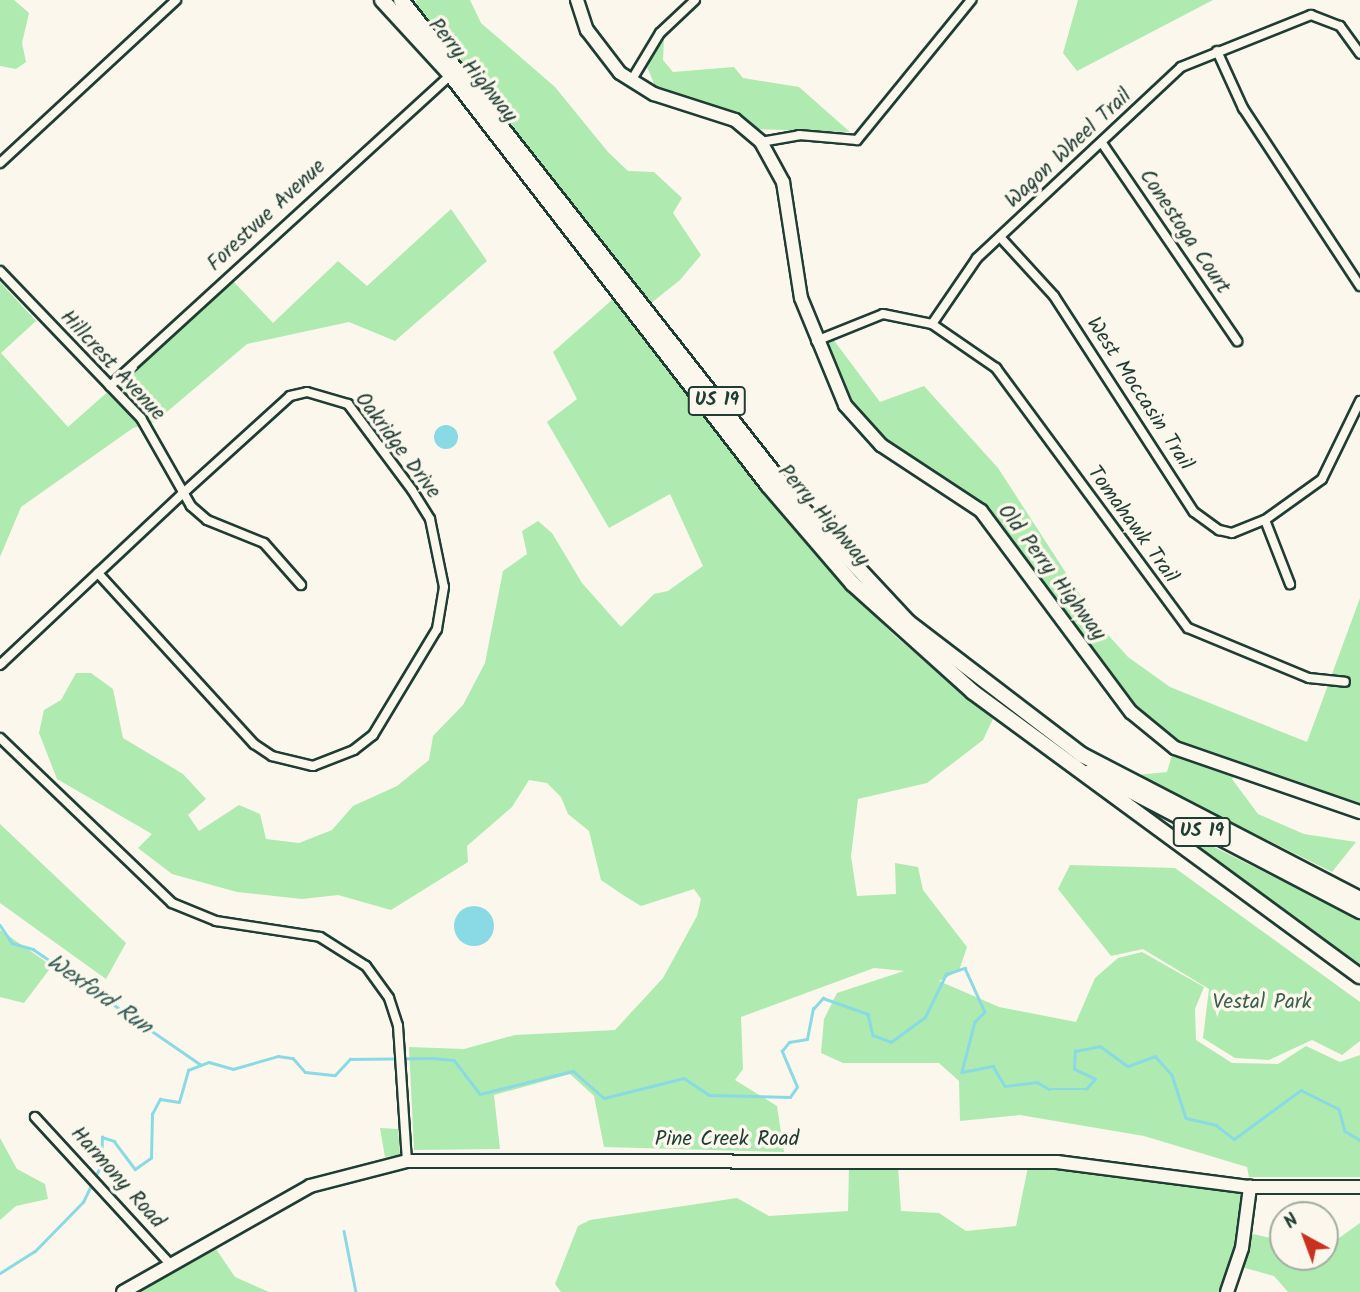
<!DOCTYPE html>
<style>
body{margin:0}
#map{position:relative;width:1360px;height:1292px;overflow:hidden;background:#fbf7ec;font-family:Kalam,sans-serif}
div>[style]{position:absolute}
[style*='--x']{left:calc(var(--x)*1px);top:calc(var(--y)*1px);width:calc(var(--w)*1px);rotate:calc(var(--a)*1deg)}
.green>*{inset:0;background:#afeab0}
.water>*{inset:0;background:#8adae5}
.round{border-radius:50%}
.stream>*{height:2.5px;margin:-1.25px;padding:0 1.25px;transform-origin:1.25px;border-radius:1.25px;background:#8adae5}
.roads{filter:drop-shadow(2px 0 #1f3d34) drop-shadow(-2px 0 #1f3d34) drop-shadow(0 2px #1f3d34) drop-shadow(0 -2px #1f3d34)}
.street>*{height:8px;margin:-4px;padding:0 4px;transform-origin:4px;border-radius:4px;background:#fbf7ec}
.secondary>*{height:12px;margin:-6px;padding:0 6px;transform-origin:6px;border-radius:6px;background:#fbf7ec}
.primary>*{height:12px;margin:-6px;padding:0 6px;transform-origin:6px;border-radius:6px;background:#fbf7ec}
.highway>*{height:14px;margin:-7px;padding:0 7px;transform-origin:7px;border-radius:7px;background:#fbf7ec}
span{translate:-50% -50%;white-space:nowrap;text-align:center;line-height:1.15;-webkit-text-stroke:7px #fbf7ec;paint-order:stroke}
.shield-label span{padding:2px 5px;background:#fbf7ec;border:2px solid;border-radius:5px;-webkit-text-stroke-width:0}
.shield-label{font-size:19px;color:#1f3d34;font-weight:700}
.street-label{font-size:21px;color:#1f3d34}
.park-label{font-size:21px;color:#3c604d}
.water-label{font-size:23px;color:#345c57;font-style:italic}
.north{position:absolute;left:1269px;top:1201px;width:70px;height:70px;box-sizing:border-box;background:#fbf7ec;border:2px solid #a3ada2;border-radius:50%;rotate:319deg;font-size:19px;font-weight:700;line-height:28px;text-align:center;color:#1f3d34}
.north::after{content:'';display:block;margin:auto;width:24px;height:32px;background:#c8321e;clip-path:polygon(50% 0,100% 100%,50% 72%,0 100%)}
</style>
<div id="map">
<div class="green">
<div style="clip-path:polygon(0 0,14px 0,29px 13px,22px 43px,26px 62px,16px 69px,0 66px)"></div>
<div style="clip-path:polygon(417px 0,470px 0,481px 23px,555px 87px,608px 152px,628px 171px,654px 172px,682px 198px,673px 213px,701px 255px,680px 280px,650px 304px,413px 4px)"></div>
<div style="clip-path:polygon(1078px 0,1213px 0,1077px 71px,1063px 53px)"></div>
<div style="clip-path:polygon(664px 37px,663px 60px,673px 72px,734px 67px,743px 78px,799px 87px,850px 132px,757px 129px,731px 110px,656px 88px,647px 67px)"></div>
<div style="clip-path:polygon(451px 209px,487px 261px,395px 341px,349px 322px,247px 344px,155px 422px,133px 428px,21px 507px,0 557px,0 282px,36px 321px,1px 353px,68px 427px,233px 281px,273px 323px,338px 261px,367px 286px)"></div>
<div style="clip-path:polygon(613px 299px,825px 566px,895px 636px,993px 719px,983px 740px,927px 783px,858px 799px,851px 856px,857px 896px,896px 894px,895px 863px,918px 867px,923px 890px,967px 947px,959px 971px,939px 981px,999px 1007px,1076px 1022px,1095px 978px,1118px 958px,1142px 952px,1204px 987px,1195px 1009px,1196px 1040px,1232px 1063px,1278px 1064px,1306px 1046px,1340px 1062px,1360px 1055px,1360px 1177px,1249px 1177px,1247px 1167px,1144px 1136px,1020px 1115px,960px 1121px,959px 1081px,939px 1063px,843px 1063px,821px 1053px,824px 1019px,837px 993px,904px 971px,874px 968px,741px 1017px,743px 1069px,735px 1080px,777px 1106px,784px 1152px,604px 1147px,594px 1096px,570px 1074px,494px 1095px,500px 1149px,414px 1150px,409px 1047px,464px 1049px,515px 1035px,615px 1030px,663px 978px,697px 916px,701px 899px,694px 889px,641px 906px,623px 895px,601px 880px,589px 831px,568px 814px,561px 797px,547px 783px,529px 780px,512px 807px,467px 846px,468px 862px,391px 910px,338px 895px,302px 899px,237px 892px,172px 874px,138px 848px,152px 834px,57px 779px,39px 733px,44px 710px,61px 700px,76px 673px,91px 673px,113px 689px,123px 738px,183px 774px,206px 799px,188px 815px,199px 831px,239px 805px,260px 814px,266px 839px,299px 843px,332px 830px,353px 806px,397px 786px,429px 760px,433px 736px,463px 705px,485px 663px,503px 571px,527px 554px,522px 531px,538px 521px,552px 533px,582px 583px,621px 627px,654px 594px,668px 591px,703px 566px,670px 494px,609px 528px,547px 422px,577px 399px,553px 352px)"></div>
<div style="clip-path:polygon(830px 335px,880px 402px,924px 386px,998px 468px,1101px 627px,1128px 657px,1170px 687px,1307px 742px,1360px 598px,1360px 812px,1237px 773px,1232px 779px,1258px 814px,1304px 834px,1356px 842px,1332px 872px,1137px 775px,1167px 772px,1174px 748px,1153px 734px,982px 511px,861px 427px,816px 341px)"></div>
<div style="clip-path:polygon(0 824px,126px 943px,106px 979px,0 903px)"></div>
<div style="clip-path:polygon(1184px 832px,1360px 920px,1360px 968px,1180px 837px)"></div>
<div style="clip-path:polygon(1070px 865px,1175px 868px,1360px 1002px,1360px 1041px,1342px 1055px,1312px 1040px,1269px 1060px,1235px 1058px,1203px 1038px,1209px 989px,1143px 949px,1111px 956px,1058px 889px)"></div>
<div style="clip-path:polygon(0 930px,52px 966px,24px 1003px,0 997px)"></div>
<div style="clip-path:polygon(380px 1128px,398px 1129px,400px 1155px,385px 1157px)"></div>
<div style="clip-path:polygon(0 1138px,17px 1169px,45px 1184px,48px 1199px,16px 1206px,0 1220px)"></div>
<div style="clip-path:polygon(1029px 1162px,1250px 1187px,1244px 1232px,1280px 1240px,1283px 1257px,1325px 1257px,1325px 1248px,1360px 1223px,1360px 1292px,1288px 1292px,1274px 1276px,1238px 1266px,1227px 1292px,561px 1292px,555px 1284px,578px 1226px,590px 1220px,737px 1198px,769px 1216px,848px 1211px,849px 1166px,898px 1166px,901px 1211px,939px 1213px,966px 1231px,1016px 1226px)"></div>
<div style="clip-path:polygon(216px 1249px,235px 1277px,269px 1292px,138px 1292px)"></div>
</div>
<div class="water">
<div class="round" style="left:434px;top:425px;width:24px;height:24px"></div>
<div class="round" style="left:454px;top:906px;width:40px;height:40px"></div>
</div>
<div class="stream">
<div style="--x:0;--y:925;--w:22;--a:56"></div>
<div style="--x:12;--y:943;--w:22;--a:16"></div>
<div style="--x:33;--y:949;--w:204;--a:34.6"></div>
<div style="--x:344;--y:1231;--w:62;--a:78.9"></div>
<div style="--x:0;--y:1273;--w:41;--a:-32.2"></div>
<div style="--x:35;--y:1251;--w:69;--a:-45.6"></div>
<div style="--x:83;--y:1202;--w:41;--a:-64.1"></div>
<div style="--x:101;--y:1165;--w:28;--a:-88"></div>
<div style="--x:102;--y:1137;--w:13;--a:18"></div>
<div style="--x:114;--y:1141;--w:35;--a:53"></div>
<div style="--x:135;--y:1169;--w:19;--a:-35"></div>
<div style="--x:151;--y:1158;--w:44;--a:-88.7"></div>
<div style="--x:152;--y:1114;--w:17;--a:-62"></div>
<div style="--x:160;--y:1099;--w:19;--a:9"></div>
<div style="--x:179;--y:1102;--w:33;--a:-74"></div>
<div style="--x:188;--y:1070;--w:22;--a:-21"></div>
<div style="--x:209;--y:1062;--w:25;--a:16"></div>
<div style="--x:233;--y:1069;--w:47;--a:-16.1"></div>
<div style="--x:278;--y:1056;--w:15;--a:8"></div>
<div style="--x:293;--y:1058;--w:18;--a:49"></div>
<div style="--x:305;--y:1072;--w:30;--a:6"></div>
<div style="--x:335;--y:1075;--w:22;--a:-47"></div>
<div style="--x:350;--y:1059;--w:82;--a:-0.7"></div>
<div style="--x:432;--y:1058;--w:22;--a:5"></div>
<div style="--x:454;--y:1060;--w:43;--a:52.6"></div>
<div style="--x:480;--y:1094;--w:96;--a:-13.9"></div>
<div style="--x:573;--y:1071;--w:41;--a:41.1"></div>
<div style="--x:604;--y:1098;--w:82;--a:-14"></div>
<div style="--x:684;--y:1078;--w:30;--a:34"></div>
<div style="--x:709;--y:1095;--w:81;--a:1.4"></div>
<div style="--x:790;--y:1097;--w:12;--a:-55"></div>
<div style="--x:797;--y:1087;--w:39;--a:-113"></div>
<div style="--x:782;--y:1051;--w:11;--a:-52"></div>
<div style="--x:789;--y:1042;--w:18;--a:-9"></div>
<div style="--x:807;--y:1039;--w:31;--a:-79"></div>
<div style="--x:813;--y:1009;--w:15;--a:-48"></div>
<div style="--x:823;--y:998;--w:48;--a:19.6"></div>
<div style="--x:868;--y:1014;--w:22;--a:77"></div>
<div style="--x:873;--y:1035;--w:19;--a:21"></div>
<div style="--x:891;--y:1042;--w:42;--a:-36.3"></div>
<div style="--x:925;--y:1017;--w:48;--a:-64"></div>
<div style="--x:946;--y:974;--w:20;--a:-18"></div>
<div style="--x:965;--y:968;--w:48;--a:65.6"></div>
<div style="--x:985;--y:1012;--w:14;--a:135"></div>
<div style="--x:975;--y:1022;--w:52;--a:104.6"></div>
<div style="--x:962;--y:1072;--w:32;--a:-11"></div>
<div style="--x:993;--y:1066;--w:23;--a:59"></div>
<div style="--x:1005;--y:1086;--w:32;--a:-7"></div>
<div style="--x:1037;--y:1082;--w:14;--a:30"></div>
<div style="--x:1049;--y:1089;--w:37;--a:0"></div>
<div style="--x:1086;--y:1089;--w:13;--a:-48"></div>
<div style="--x:1095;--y:1079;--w:23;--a:-155"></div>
<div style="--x:1074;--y:1069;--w:18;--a:-87"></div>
<div style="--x:1075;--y:1051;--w:25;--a:-11"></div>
<div style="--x:1100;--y:1046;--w:34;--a:36"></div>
<div style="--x:1128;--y:1066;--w:29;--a:-20"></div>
<div style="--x:1155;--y:1056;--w:25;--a:48"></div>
<div style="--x:1172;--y:1075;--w:45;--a:72"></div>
<div style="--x:1186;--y:1118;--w:31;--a:13"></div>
<div style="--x:1216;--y:1125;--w:23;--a:38"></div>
<div style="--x:1234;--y:1139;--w:83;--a:-36.2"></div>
<div style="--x:1301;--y:1090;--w:42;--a:26.6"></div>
<div style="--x:1339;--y:1109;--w:23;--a:75"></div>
<div style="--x:1345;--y:1131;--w:17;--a:31"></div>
</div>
<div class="roads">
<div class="street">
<div style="--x:1217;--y:51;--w:63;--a:65.5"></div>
<div style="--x:1243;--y:108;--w:213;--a:56.7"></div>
<div style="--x:631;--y:81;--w:56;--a:-58.9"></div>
<div style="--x:660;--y:33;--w:48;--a:-43.3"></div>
<div style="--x:761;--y:142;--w:39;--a:-10"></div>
<div style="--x:799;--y:135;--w:58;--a:4.9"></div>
<div style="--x:857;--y:140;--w:181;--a:-50.8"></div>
<div style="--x:1102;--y:143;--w:240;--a:55.7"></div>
<div style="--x:0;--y:163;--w:240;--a:-42.8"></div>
<div style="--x:1000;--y:237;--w:80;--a:47.5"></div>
<div style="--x:1054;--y:296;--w:257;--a:57.1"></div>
<div style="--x:1194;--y:512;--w:31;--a:36"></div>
<div style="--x:1219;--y:530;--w:13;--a:13"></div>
<div style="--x:1232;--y:533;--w:35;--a:-22"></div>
<div style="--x:1265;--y:520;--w:70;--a:-35.7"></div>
<div style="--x:1322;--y:479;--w:87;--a:-64"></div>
<div style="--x:0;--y:271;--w:204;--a:46.2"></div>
<div style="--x:141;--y:418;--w:101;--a:60.4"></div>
<div style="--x:191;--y:506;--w:21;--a:41"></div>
<div style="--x:207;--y:520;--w:61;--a:22"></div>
<div style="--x:264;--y:543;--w:56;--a:48.6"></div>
<div style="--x:932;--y:324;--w:80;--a:-55.7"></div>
<div style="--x:977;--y:258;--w:279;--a:-43.1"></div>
<div style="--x:1181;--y:67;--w:140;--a:-21.8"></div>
<div style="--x:1311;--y:15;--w:31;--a:21"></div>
<div style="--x:1340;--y:26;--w:34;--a:54"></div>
<div style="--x:816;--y:341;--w:72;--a:-21.9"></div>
<div style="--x:883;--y:314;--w:50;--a:11.5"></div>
<div style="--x:932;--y:324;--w:78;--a:34.5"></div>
<div style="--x:996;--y:368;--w:323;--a:53.6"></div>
<div style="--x:1188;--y:628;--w:131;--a:22.5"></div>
<div style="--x:1309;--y:678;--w:36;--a:6"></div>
<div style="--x:110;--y:386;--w:462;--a:-42.4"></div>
<div style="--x:1265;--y:520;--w:69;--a:68.7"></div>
<div style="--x:0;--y:665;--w:3;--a:-45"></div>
<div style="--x:2;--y:663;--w:132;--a:-43.2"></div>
<div style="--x:98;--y:573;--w:114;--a:-43.2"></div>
<div style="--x:181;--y:495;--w:147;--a:-42.2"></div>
<div style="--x:290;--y:396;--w:17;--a:-13"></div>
<div style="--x:307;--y:392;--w:43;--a:16.3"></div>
<div style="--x:348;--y:404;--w:107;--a:53.3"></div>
<div style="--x:412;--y:490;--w:34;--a:58"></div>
<div style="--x:430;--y:519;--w:69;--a:78.4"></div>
<div style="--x:444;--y:587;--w:43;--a:99.5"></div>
<div style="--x:437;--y:629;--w:124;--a:121.1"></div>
<div style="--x:373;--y:735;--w:24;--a:142"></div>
<div style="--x:354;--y:750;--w:44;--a:158.7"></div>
<div style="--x:313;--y:766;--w:42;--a:-166.3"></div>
<div style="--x:272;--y:756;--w:22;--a:-146"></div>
<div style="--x:254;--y:744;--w:231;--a:-132.4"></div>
<div style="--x:0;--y:738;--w:238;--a:43.8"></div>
<div style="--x:172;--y:903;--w:48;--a:22.2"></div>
<div style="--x:216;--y:921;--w:105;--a:8.7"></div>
<div style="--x:320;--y:937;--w:54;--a:32.2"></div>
<div style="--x:366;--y:966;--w:39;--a:54"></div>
<div style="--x:389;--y:998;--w:29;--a:72"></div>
<div style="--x:398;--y:1026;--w:135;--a:86.2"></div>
<div style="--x:35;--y:1117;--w:201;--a:47.4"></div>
</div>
<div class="secondary">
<div style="--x:577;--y:0;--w:32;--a:72"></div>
<div style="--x:587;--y:30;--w:54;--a:52.5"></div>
<div style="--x:620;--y:73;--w:40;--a:32"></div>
<div style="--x:654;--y:94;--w:85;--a:17.8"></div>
<div style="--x:735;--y:120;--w:34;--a:40"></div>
<div style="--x:761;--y:142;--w:46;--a:61.2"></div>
<div style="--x:783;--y:182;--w:117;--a:81.2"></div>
<div style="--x:801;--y:298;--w:116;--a:67.6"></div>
<div style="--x:845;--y:405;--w:54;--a:48"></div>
<div style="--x:881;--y:445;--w:120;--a:33.4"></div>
<div style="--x:981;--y:511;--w:251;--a:53.3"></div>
<div style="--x:1131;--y:712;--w:57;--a:39.3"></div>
<div style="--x:1175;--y:748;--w:196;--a:19.1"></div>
<div style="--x:123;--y:1292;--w:215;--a:-29.5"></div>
<div style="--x:310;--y:1186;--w:100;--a:-14.5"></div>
<div style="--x:407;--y:1161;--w:650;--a:0.09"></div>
<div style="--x:1057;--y:1162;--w:195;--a:7.4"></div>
<div style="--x:1250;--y:1187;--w:110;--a:0"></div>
<div style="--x:1227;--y:1292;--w:46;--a:-71.2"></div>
<div style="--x:1242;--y:1248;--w:62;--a:-82.5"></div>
</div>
<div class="primary">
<div style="--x:1090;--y:771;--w:305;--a:27.6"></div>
</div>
<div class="highway">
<div style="--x:382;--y:0;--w:102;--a:47.4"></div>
<div style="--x:451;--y:75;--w:518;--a:52.29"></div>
<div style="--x:768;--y:485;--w:130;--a:49.4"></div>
<div style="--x:853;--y:584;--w:161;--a:42"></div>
<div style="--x:973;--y:692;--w:480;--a:36.3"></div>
<div style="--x:401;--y:0;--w:640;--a:51.79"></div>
<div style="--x:797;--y:503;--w:163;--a:47"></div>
<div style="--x:908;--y:622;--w:219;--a:37.4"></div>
<div style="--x:1082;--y:755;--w:313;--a:27.4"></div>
</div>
</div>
<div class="shield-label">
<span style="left:717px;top:401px">US 19</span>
<span style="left:1202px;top:832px">US 19</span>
</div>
<div class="street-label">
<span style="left:472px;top:71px;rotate:51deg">Perry Highway</span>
<span style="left:1069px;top:149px;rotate:-43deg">Wagon Wheel Trail</span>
<span style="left:267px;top:216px;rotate:-43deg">Forestvue Avenue</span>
<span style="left:1184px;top:232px;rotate:56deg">Conestoga Court</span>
<span style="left:112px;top:366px;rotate:47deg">Hillcrest Avenue</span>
<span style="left:1139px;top:394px;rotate:57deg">West Moccasin Trail</span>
<span style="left:397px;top:446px;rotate:53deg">Oakridge Drive</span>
<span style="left:823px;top:516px;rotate:49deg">Perry Highway</span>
<span style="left:1132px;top:525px;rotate:54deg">Tomahawk Trail</span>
<span style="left:1051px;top:573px;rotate:53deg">Old Perry Highway</span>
<span style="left:727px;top:1140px">Pine Creek Road</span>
<span style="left:117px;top:1178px;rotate:48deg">Harmony Road</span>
</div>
<div class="park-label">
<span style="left:1262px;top:1003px">Vestal Park</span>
</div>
<div class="water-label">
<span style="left:99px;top:995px;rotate:35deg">Wexford Run</span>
</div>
<div class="north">N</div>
</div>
